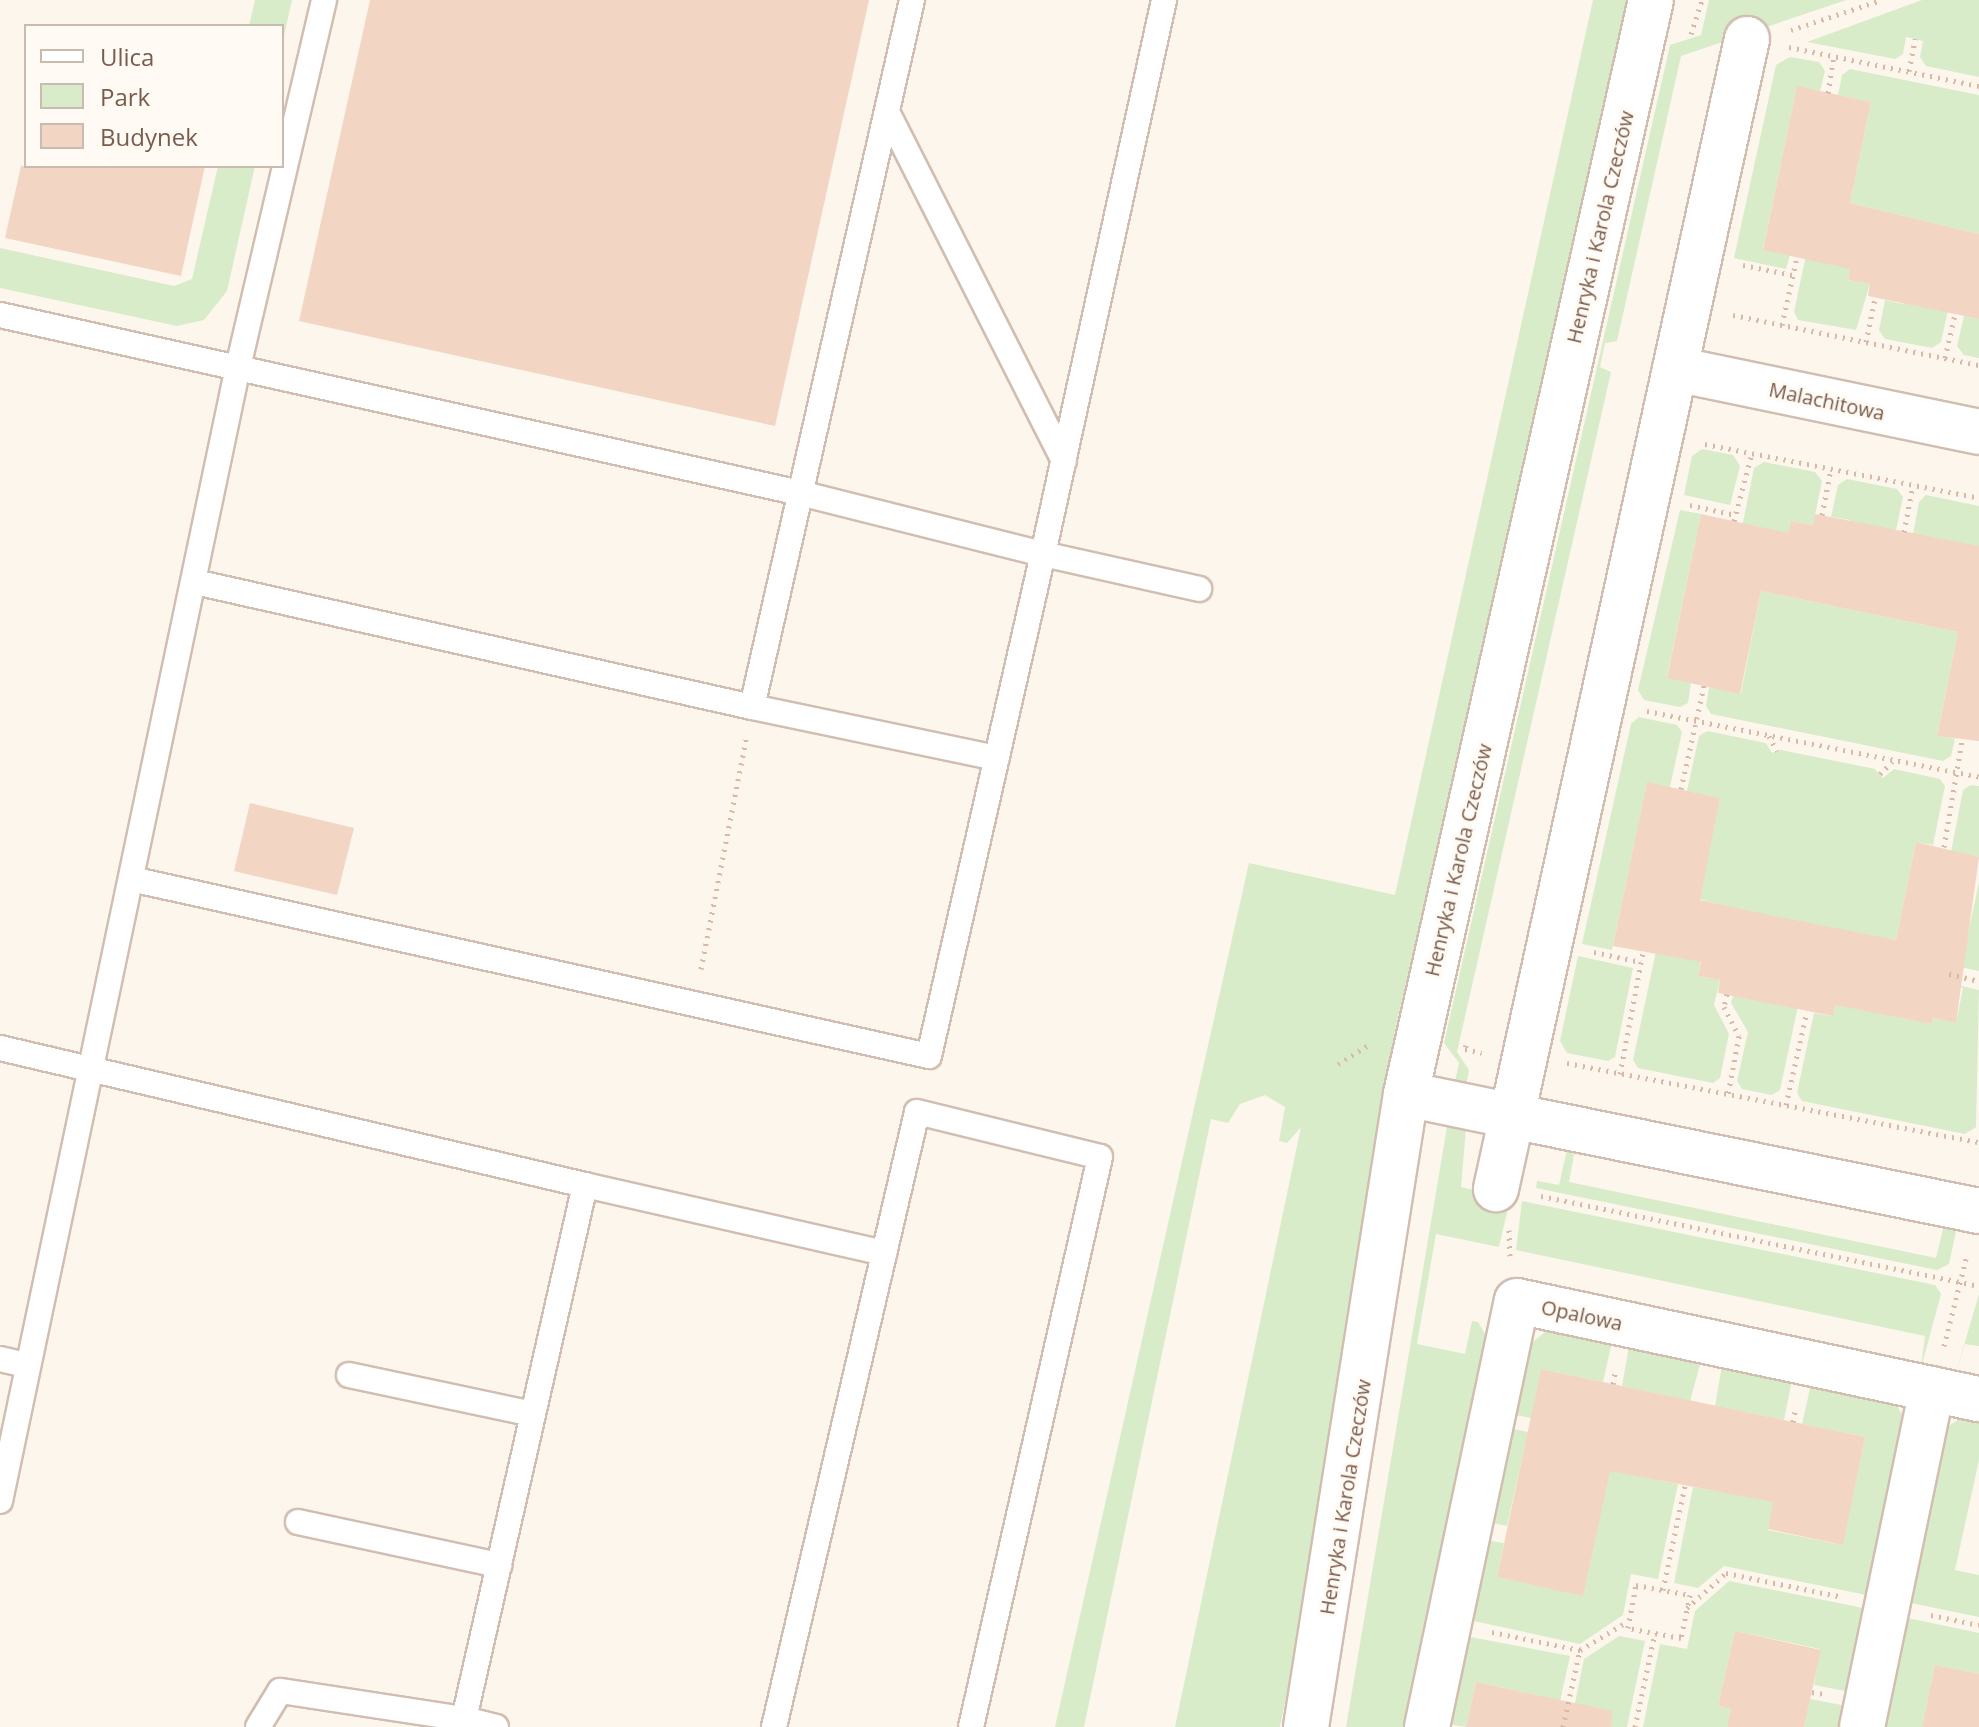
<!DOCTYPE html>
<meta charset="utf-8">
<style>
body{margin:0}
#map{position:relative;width:1979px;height:1727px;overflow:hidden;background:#fdf6ec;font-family:"Open Sans",sans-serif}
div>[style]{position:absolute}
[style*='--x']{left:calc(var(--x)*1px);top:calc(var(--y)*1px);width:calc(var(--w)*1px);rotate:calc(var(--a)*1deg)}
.green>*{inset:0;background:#d8ecc9}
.building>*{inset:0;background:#f3d5c3}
.path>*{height:5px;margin-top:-2.5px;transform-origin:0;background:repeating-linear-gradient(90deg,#d9b8a5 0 2px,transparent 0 8px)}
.roads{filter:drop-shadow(2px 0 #d1beb0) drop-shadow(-2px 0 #d1beb0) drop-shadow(0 2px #d1beb0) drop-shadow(0 -2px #d1beb0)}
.lane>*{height:24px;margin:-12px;padding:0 12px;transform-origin:12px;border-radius:12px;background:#fff}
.street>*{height:44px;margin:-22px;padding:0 22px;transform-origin:22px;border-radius:22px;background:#fff}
span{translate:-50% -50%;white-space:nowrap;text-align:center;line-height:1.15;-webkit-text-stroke:6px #fffaf3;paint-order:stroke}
.street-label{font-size:20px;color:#7a5c4d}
.legend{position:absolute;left:24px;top:24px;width:260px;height:144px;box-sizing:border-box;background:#fffaf3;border:2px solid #cabbb1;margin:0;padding:10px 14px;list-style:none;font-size:24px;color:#7a5c4d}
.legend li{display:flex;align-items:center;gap:16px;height:40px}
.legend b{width:40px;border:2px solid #cabbb1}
</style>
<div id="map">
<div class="green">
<div style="clip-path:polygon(255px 0,292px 0,282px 45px,282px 26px,249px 26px)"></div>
<div style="clip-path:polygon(1593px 0,1630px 0,1394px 1035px,1306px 1597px,1280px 1727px,1175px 1727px,1301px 1127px,1287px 1143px,1279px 1141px,1285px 1107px,1265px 1095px,1240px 1104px,1228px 1123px,1211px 1119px,1084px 1727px,1055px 1727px,1249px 863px,1395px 895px)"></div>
<div style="clip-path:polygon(1709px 0,1846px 0,1681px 56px,1617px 341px,1605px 343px,1600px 367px,1611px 372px,1457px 1052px,1469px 1070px,1466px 1087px,1454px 1086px,1459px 1063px,1444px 1043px,1670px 45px,1701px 35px)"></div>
<div style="clip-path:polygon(1922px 0,1979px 0,1979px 77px,1926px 66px,1920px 57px,1923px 41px,1906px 37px,1903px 54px,1895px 59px,1807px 42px)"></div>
<div style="clip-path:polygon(1790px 57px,1819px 62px,1825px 71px,1820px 91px,1797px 87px,1763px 249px,1790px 255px,1786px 269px,1734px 258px,1776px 65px)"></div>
<div style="clip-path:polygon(1850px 69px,1979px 95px,1979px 234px,1850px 203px,1871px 102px,1838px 95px,1842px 75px)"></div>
<div style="clip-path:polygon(218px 166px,255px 166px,227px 291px,204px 320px,177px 326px,0 288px,0 248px,174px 286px,192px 279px)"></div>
<div style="clip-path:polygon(1806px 255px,1851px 264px,1848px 280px,1870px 284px,1856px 330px,1798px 320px,1794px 312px)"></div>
<div style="clip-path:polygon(1906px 292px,1950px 301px,1941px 342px,1932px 348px,1885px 339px,1879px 330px,1885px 300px,1903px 304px)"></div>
<div style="clip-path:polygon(1964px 316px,1979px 319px,1979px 358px,1964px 355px,1957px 346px)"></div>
<div style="clip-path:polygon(1702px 449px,1733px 455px,1740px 466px,1730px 505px,1684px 495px,1692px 456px)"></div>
<div style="clip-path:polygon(1764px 462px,1815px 472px,1822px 481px,1813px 525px,1791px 521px,1788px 537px,1742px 527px,1754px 468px)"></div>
<div style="clip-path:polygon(1847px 479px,1897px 489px,1903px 497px,1896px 530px,1848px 532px,1850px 520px,1831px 517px,1838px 485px)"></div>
<div style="clip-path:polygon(1926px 495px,1979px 506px,1979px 561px,1913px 534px,1919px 502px)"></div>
<div style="clip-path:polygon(1680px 510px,1701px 514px,1667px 677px,1691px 683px,1688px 703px,1680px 707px,1644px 700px,1638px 690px)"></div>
<div style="clip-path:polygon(1761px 591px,1958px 632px,1937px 735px,1955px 739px,1951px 756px,1943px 761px,1711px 714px,1706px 706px,1709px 687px,1741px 693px)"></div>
<div style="clip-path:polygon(1639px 717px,1677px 725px,1682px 732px,1670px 787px,1647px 783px,1612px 950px,1582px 944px,1631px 724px)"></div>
<div style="clip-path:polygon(1707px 731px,1766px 743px,1772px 753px,1781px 750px,1875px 769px,1883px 778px,1894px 769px,1940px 779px,1945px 786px,1933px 845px,1916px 842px,1896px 940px,1769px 918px,1699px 899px,1720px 798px,1687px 791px,1699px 736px)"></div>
<div style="clip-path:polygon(1971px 785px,1979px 786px,1979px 857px,1951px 852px,1963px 790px)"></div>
<div style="clip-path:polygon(1979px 882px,1979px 971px,1951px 965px,1967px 939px)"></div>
<div style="clip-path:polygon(1656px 951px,1701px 960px,1698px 976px,1720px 980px,1714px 1005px,1729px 1034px,1720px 1078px,1713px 1083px,1638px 1068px,1633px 1060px)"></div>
<div style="clip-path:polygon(1578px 956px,1633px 968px,1615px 1057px,1608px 1061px,1567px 1053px,1560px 1041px)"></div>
<div style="clip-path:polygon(1948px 983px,1979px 990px,1976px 1127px,1965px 1134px,1802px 1101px,1797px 1093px,1814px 1013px,1832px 1016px,1835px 1004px,1931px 1024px,1933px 1018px,1956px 1023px,1963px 988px)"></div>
<div style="clip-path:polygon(1733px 996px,1800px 997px,1780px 1090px,1772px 1095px,1742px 1089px,1737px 1081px,1748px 1032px,1731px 1003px)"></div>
<div style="clip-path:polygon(1448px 1121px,1466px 1128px,1461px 1187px,1510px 1199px,1499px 1247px,1436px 1234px,1417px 1344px,1465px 1354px,1472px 1321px,1478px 1322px,1489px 1341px,1408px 1727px,1346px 1727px)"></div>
<div style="clip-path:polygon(1568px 1145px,1574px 1155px,1569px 1182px,1936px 1258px,1943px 1229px,1957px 1227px,1949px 1264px,1937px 1270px,1536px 1188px,1537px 1181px,1559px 1185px)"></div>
<div style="clip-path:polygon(1522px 1201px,1935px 1285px,1941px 1294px,1921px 1368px,1925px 1336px,1516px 1250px)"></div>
<div style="clip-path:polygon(1979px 1294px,1979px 1346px,1965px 1344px,1955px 1376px)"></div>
<div style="clip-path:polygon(1549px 1329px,1612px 1342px,1603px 1382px,1541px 1369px,1531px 1418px,1511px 1414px,1525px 1348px)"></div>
<div style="clip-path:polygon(1629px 1346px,1701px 1361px,1690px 1401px,1622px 1386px)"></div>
<div style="clip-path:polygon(1722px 1365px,1792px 1380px,1784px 1420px,1715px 1406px)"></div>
<div style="clip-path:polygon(1811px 1384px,1893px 1400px,1907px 1422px,1871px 1596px,1724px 1566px,1698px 1588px,1674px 1583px,1693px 1487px,1710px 1490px,1711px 1483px,1775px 1496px,1768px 1530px,1842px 1545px,1865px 1437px,1802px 1424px)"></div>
<div style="clip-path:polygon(1966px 1415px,1979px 1418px,1979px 1460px,1955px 1570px,1979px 1575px,1979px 1617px,1906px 1602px,1942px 1430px)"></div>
<div style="clip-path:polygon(1508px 1428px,1528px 1432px,1507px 1526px,1489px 1522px)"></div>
<div style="clip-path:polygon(1599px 1459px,1663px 1472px,1661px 1481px,1678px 1484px,1658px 1579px,1631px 1574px,1623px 1615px,1580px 1644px,1469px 1620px,1485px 1540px,1504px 1543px,1497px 1577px,1583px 1595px)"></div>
<div style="clip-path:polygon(1729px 1581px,1868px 1609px,1850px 1692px,1814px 1685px,1820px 1649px,1735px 1631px,1718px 1706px,1731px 1709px,1727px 1727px,1643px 1727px,1660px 1644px,1687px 1649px,1695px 1611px)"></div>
<div style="clip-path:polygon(1903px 1617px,1979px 1633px,1979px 1674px,1935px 1665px,1922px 1727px,1880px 1727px)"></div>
<div style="clip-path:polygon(1465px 1636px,1570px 1656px,1556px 1720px,1550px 1698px,1476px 1682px,1466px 1727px,1447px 1724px)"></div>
<div style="clip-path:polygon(1619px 1636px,1645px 1641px,1627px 1727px,1570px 1727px,1584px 1659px)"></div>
<div style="clip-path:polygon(1810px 1699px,1847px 1706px,1843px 1727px,1804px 1727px)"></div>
</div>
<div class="building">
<div style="clip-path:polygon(370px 0,869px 0,775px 426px,299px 321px)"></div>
<div style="clip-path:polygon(1797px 86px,1871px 102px,1850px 203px,1979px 234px,1979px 319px,1868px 296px,1870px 284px,1848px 280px,1850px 269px,1763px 250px)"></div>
<div style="clip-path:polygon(21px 166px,205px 166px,181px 276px,5px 238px)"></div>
<div style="clip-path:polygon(1701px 514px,1788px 533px,1791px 521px,1813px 525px,1815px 514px,1979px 546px,1979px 741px,1937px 736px,1958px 632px,1761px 591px,1740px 694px,1667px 678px)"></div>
<div style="clip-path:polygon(1647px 782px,1720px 798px,1700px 900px,1769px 915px,1896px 940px,1916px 842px,1979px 857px,1956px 1023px,1933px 1018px,1931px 1024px,1835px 1005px,1833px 1016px,1718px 993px,1720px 980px,1698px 976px,1701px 962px,1613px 946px)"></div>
<div style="clip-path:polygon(250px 803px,354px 828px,337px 895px,234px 871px)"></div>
<div style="clip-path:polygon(1541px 1369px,1865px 1437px,1843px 1545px,1768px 1529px,1773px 1502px,1610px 1471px,1583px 1596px,1497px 1577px)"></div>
<div style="clip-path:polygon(1735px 1631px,1821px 1650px,1804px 1727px,1727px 1727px,1731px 1709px,1718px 1706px)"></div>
<div style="clip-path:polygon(1935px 1665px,1979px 1674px,1979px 1727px,1922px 1727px)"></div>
<div style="clip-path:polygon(1476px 1682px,1612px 1711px,1611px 1727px,1466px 1727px)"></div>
</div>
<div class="path">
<div style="--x:1791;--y:30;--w:95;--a:-18.4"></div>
<div style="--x:1691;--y:34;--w:36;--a:-72"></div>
<div style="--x:1789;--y:47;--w:194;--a:11.6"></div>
<div style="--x:1909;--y:71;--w:33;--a:-79"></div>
<div style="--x:1828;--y:93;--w:37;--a:-81"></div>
<div style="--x:1743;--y:265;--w:51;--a:11.3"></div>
<div style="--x:1733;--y:315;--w:251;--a:11.5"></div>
<div style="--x:1782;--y:325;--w:70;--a:-77.6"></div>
<div style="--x:1866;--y:342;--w:45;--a:-78.4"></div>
<div style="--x:1945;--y:358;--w:45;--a:-77.2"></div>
<div style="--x:1705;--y:444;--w:279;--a:11.1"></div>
<div style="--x:1690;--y:505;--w:47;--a:12.3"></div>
<div style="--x:1822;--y:515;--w:47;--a:-78.9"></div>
<div style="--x:1734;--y:521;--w:70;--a:-75.2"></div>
<div style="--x:1904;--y:532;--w:48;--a:-79.2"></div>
<div style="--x:1647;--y:711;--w:338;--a:11.2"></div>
<div style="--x:1769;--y:736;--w:17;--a:62"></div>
<div style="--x:1880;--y:774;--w:18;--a:-45"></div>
<div style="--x:1681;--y:789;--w:106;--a:-77.4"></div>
<div style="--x:1944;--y:847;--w:108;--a:-80.4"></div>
<div style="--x:1594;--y:952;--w:48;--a:12"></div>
<div style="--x:701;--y:969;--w:234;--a:-78.9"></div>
<div style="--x:1949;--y:974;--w:31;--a:13"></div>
<div style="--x:1727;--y:994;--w:13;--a:103"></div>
<div style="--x:1724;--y:1007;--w:33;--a:63"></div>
<div style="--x:1739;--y:1036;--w:59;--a:100.7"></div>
<div style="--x:1466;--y:1045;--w:4;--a:104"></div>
<div style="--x:1465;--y:1049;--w:17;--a:13"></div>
<div style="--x:1567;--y:1063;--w:420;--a:10.9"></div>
<div style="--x:1338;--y:1064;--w:36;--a:-32"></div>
<div style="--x:1620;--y:1074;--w:124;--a:-79.3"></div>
<div style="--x:1786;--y:1105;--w:96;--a:-77.4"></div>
<div style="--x:1541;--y:1196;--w:447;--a:11.6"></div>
<div style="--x:1509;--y:1230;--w:26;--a:88"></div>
<div style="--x:1944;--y:1346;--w:94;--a:-75.8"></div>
<div style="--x:1613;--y:1384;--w:15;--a:-79"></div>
<div style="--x:1793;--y:1422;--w:15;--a:-79"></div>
<div style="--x:1636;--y:1585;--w:55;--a:10.5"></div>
<div style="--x:1690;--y:1595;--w:44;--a:101.8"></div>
<div style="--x:1681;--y:1638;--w:54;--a:-169.3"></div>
<div style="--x:1628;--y:1628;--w:44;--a:-79.5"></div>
<div style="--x:1663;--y:1590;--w:106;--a:-78.1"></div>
<div style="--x:1687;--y:1608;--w:52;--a:-41.9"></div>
<div style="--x:1726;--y:1573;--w:119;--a:11.6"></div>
<div style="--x:1931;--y:1615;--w:49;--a:11.8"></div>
<div style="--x:1492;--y:1632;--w:90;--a:11.6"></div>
<div style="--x:1580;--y:1650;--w:56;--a:-31.1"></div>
<div style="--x:1812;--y:1692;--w:11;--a:10"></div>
<div style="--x:1563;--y:1727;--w:79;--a:-77.6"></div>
<div style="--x:1635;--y:1727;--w:96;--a:-78"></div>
</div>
<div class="roads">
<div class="lane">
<div style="--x:887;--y:112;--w:391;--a:63.1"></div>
<div style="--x:0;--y:315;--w:820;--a:12.54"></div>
<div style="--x:800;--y:493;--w:251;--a:14.1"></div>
<div style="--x:1043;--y:554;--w:567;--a:-77.68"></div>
<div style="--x:195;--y:582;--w:571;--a:12.65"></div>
<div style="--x:752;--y:707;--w:725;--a:-77.25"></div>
<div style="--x:752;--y:707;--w:250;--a:11.8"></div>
<div style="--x:131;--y:879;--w:817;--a:12.51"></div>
<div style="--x:929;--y:1056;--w:515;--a:-77.21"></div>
<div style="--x:1043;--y:554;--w:160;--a:12.6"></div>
<div style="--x:0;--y:1048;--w:601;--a:13.18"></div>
<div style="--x:585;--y:1185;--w:548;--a:102.77"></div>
<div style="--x:464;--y:1719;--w:186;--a:-171.3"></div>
<div style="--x:280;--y:1691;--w:42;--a:121.4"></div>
<div style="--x:585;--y:1185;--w:307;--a:12.8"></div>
<div style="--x:0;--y:1359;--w:27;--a:13"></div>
<div style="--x:349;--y:1375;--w:188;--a:12"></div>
<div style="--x:0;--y:1501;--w:1159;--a:-78.15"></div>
<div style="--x:238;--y:367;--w:377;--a:-76.8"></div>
<div style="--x:298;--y:1522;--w:206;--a:12.1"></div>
<div style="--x:464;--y:1719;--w:33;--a:14"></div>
<div style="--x:774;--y:1727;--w:631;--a:-76.91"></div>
<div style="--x:917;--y:1112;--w:188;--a:13.8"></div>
<div style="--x:1100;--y:1157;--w:584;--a:102.75"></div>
</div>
<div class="street">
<div style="--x:1747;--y:39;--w:1102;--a:102.31"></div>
<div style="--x:1512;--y:1116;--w:477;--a:11.5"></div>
<div style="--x:1675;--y:369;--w:310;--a:11.7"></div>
<div style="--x:1406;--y:1094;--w:108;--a:11.7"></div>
<div style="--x:1512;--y:1116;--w:75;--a:102.4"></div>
<div style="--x:1306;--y:1727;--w:641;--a:-81.02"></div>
<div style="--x:1406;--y:1094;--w:1121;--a:-77.38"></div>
<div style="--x:1427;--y:1727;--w:435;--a:-78.1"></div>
<div style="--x:1517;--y:1301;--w:472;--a:12"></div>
<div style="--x:1862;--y:1727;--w:345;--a:-78.3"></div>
</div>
</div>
<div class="street-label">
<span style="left:1600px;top:227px;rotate:-77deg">Henryka i Karola Czeczów</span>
<span style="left:1827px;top:401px;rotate:12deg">Malachitowa</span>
<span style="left:1458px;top:860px;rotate:-77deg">Henryka i Karola Czeczów</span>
<span style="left:1582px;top:1315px;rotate:12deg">Opalowa</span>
<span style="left:1345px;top:1497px;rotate:-81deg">Henryka i Karola Czeczów</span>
</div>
<ul class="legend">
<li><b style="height:10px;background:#fff"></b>Ulica</li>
<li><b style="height:22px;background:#d8ecc9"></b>Park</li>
<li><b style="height:22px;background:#f3d5c3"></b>Budynek</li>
</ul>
</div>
